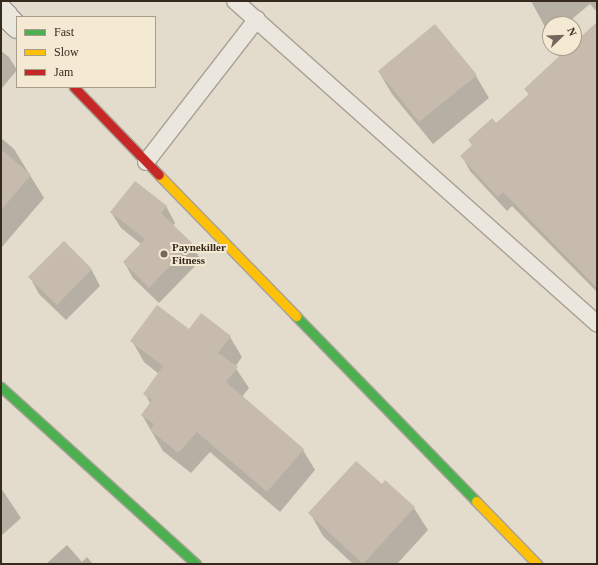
<!DOCTYPE html>
<style>
body{margin:0}
#map{position:relative;width:598px;height:565px;overflow:hidden;background:#e3dccc;font-family:"Times New Roman",serif}
div>[style]{position:absolute}
[style*='--x']{left:calc(var(--x)*1px);top:calc(var(--y)*1px);width:calc(var(--w)*1px);rotate:calc(var(--a)*1deg)}
.shadow>*{inset:0;background:#0003}
.building>*{inset:0;background:#c6bbad}
.roads{filter:drop-shadow(1px 0 #a8a196) drop-shadow(-1px 0 #a8a196) drop-shadow(0 1px #a8a196) drop-shadow(0 -1px #a8a196)}
.lane>*{height:16px;margin:-8px;padding:0 8px;transform-origin:8px;border-radius:8px;background:#ebe7de}
.street>*{height:22px;margin:-11px;padding:0 11px;transform-origin:11px;border-radius:11px;background:#ebe7de}
.fast>*{height:9px;margin:-4.5px;padding:0 4.5px;transform-origin:4.5px;border-radius:4.5px;background:#4caf50}
.slow>*{height:9px;margin:-4.5px;padding:0 4.5px;transform-origin:4.5px;border-radius:4.5px;background:#ffc107}
.jam>*{height:9px;margin:-4.5px;padding:0 4.5px;transform-origin:4.5px;border-radius:4.5px;background:#c62828}
.dots>*{width:11px;height:11px;translate:-50% -50%;box-sizing:border-box;border:2px solid #f4ead3;border-radius:50%}
span{translate:-50% -50%;white-space:nowrap;text-align:center;line-height:1.15;-webkit-text-stroke:4px #f4ead3;paint-order:stroke}
.poi-label{font-size:11px;color:#362a1e;font-weight:700}
.left{translate:0 -50%;text-align:left}
.frame{position:absolute;inset:0;border:2px solid #362a1e;pointer-events:none}
.legend{position:absolute;left:16px;top:16px;width:140px;height:72px;box-sizing:border-box;background:#f4ead3;border:1px solid #a89d8b;margin:0;padding:5px 7px;list-style:none;font-size:12px;color:#362a1e}
.legend li{display:flex;align-items:center;gap:8px;height:20px}
.legend b{width:20px;border:1px solid #a89d8b}
.north{position:absolute;left:542px;top:16px;width:40px;height:40px;box-sizing:border-box;background:#f4ead3;border:1px solid #a89d8b;border-radius:50%;rotate:67deg;font-size:11px;font-weight:700;line-height:16px;text-align:center;color:#362a1e}
.north::after{content:'';display:block;margin:auto;width:14px;height:18px;background:#73685b;clip-path:polygon(50% 0,100% 100%,50% 72%,0 100%)}
</style>
<div id="map">
<div class="shadow">
<div style="clip-path:polygon(531px 1px,597px 1px,597px 12px,590px 4px,566px 24px,550px 24px,550px 36px)"></div>
<div style="clip-path:polygon(597px 23px,597px 292px,512px 206px,507px 211px,470px 171px,462px 156px,473px 146px,469px 140px,496px 125px,529px 95px,525px 89px,570px 48px,574px 48px,574px 44px)"></div>
<div style="clip-path:polygon(1px 51px,9px 57px,17px 70px,1px 89px)"></div>
<div style="clip-path:polygon(379px 72px,476px 76px,489px 98px,433px 144px,392px 94px)"></div>
<div style="clip-path:polygon(1px 138px,14px 149px,44px 198px,1px 248px)"></div>
<div style="clip-path:polygon(166px 206px,175px 223px,173px 226px,191px 244px,201px 260px,159px 303px,133px 278px,124px 262px,141px 244px,121px 228px,111px 212px)"></div>
<div style="clip-path:polygon(91px 269px,100px 286px,66px 320px,39px 294px,30px 277px)"></div>
<div style="clip-path:polygon(189px 330px,230px 337px,242px 357px,235px 367px,249px 388px,242px 397px,303px 450px,315px 470px,280px 512px,210px 452px,191px 473px,163px 451px,142px 415px,150px 403px,145px 394px,159px 374px,144px 362px,132px 341px)"></div>
<div style="clip-path:polygon(382px 486px,414px 508px,428px 530px,397px 564px,353px 564px,323px 536px,310px 513px)"></div>
<div style="clip-path:polygon(1px 488px,21px 518px,1px 536px)"></div>
<div style="clip-path:polygon(67px 545px,82px 562px,87px 557px,93px 564px,46px 564px)"></div>
</div>
<div class="building">
<div style="clip-path:polygon(597px 22px,597px 288px,503px 192px,498px 197px,460px 156px,472px 145px,468px 140px,492px 118px,496px 123px,529px 94px,524px 89px,568px 48px,574px 48px,574px 43px)"></div>
<div style="clip-path:polygon(435px 24px,477px 75px,419px 122px,378px 71px)"></div>
<div style="clip-path:polygon(1px 149px,31px 175px,1px 210px)"></div>
<div style="clip-path:polygon(135px 181px,167px 206px,161px 213px,192px 243px,149px 288px,123px 262px,145px 239px,110px 212px)"></div>
<div style="clip-path:polygon(64px 241px,92px 269px,57px 305px,28px 277px)"></div>
<div style="clip-path:polygon(157px 305px,189px 329px,201px 313px,231px 336px,218px 353px,238px 367px,226px 382px,304px 449px,267px 492px,197px 432px,178px 453px,150px 430px,154px 424px,141px 415px,152px 400px,143px 394px,163px 366px,130px 341px)"></div>
<div style="clip-path:polygon(356px 461px,382px 484px,385px 480px,415px 507px,363px 564px,308px 513px)"></div>
</div>
<div class="roads">
<div class="lane">
<div style="--x:235;--y:1;--w:485;--a:41.7"></div>
<div style="--x:146;--y:162;--w:181;--a:-52.2"></div>
</div>
<div class="street">
<div style="--x:1;--y:10;--w:23;--a:47"></div>
</div>
<div class="fast">
<div style="--x:296;--y:316;--w:258;--a:45.8"></div>
<div style="--x:1;--y:387;--w:263;--a:42.2"></div>
</div>
<div class="slow">
<div style="--x:159;--y:175;--w:197;--a:45.8"></div>
<div style="--x:476;--y:501;--w:88;--a:45.9"></div>
</div>
<div class="jam">
<div style="--x:74;--y:87;--w:122;--a:46"></div>
</div>
</div>
<div class="dots">
<div style="left:164px;top:254px;background:#73685b"></div>
</div>
<div class="poi-label">
<span class="left" style="left:172px;top:254px">Paynekiller<br>Fitness</span>
</div>
<div class="frame"></div>
<ul class="legend">
<li><b style="height:5px;background:#4caf50"></b>Fast</li>
<li><b style="height:5px;background:#ffc107"></b>Slow</li>
<li><b style="height:5px;background:#c62828"></b>Jam</li>
</ul>
<div class="north">N</div>
</div>
